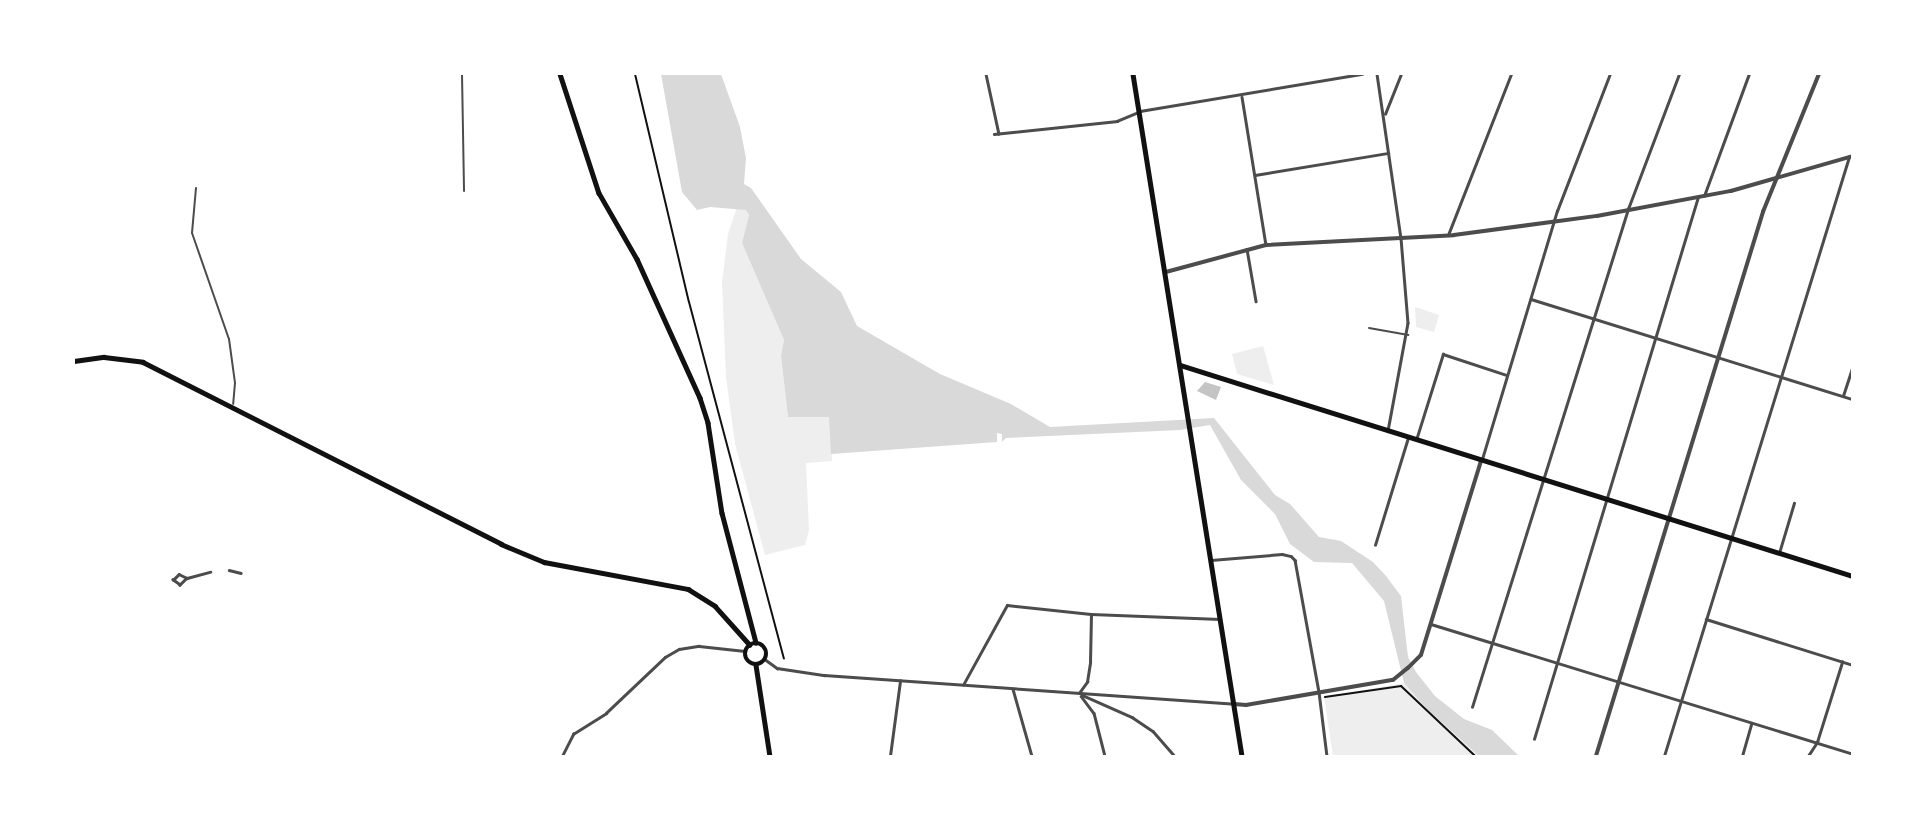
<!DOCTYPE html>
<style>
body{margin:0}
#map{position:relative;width:1926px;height:830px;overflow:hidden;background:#fff;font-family:Signika,sans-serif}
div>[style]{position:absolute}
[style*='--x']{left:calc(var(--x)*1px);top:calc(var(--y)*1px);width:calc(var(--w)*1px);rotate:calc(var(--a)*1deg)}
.green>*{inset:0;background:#eee}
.water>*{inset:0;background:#d9d9d9}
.building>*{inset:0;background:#c4c4c4}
.path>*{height:2px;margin:-1px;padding:0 1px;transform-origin:1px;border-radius:1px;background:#111}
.service>*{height:2px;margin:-1px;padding:0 1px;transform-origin:1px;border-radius:1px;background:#4c4c4c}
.minor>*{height:2.5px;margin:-1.25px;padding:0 1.25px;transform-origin:1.25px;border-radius:1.25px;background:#4c4c4c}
.tertiary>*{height:3.5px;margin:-1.75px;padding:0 1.75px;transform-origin:1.75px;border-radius:1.75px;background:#4c4c4c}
.secondary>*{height:4.5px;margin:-2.25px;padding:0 2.25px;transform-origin:2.25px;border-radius:2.25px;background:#111}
.secondary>.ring{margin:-2.25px;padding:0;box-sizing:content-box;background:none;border:4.5px solid #111;border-radius:50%}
.primary>*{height:4.5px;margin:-2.25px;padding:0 2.25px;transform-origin:2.25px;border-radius:2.25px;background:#111}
span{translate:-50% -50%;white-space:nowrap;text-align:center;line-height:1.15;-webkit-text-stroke:6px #fff;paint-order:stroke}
.frame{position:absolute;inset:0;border:75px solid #fff;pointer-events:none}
</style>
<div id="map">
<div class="green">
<div style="clip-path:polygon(737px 207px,746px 209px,749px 215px,742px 243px,784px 340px,781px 356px,788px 417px,830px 417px,832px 461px,806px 463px,809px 530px,805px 545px,765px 555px,735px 444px,726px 377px,722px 282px,728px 234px)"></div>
<div style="clip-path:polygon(1415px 307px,1439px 315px,1434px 332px,1416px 327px)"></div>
<div style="clip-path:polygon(1263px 346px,1274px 385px,1237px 374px,1232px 354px)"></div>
<div style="clip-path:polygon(1404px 683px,1430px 712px,1479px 756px,1333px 756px,1324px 697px)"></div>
</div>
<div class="water">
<div style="clip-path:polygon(661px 74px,721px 74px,740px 127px,746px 158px,744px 184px,751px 188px,801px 259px,841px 292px,857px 326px,940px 374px,1011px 404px,1050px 427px,1214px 418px,1275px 495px,1290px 504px,1319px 537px,1341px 541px,1373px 562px,1386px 576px,1401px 596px,1408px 657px,1416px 672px,1435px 696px,1464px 719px,1492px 730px,1519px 756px,1479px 756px,1427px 709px,1404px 683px,1384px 601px,1352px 563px,1314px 562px,1290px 544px,1275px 514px,1241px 480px,1210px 425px,1180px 430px,1006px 438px,1002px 442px,1002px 434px,997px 433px,997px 442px,831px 454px,829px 417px,788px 417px,781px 356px,784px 340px,742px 243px,749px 215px,746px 210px,710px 207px,697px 210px,682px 192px)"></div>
</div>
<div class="building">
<div style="clip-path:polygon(1205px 382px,1221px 387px,1216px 400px,1197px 391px)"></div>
</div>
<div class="path">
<div style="--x:635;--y:74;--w:234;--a:76.7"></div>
<div style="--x:689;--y:302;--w:369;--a:75.1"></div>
<div style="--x:1325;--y:697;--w:77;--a:-8.2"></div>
<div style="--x:1401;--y:686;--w:102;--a:43.4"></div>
</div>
<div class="service">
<div style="--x:462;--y:74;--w:117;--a:89"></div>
<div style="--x:196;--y:188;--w:45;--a:95.1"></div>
<div style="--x:192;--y:233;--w:112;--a:70.8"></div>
<div style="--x:229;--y:339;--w:44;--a:82.2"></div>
<div style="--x:235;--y:383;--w:21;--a:95"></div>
<div style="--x:1369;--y:328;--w:40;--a:10"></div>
</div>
<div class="minor">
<div style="--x:986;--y:74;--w:61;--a:77.8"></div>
<div style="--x:1377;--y:74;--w:166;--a:81.7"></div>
<div style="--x:1401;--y:238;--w:85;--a:85.3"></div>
<div style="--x:1408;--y:323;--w:110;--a:100.5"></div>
<div style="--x:1242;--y:97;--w:150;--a:80.8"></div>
<div style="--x:1385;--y:114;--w:43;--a:-68.2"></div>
<div style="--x:994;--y:134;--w:124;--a:-6"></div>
<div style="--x:1117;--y:121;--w:25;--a:-23"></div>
<div style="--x:1140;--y:111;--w:225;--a:-9.5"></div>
<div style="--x:1255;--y:175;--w:135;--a:-9.4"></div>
<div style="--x:1704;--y:196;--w:130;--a:-69.8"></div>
<div style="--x:1448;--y:235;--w:173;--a:-68.6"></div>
<div style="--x:1247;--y:249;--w:53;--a:80.2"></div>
<div style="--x:1531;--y:299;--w:337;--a:17.3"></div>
<div style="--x:1843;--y:396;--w:33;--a:-72"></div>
<div style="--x:1416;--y:440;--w:90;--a:-72.6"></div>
<div style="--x:1443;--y:354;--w:67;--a:18.2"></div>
<div style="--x:1482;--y:459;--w:259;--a:-73.2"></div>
<div style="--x:1557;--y:211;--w:147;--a:-68.9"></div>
<div style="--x:1375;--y:545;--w:112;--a:-72.9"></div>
<div style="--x:1779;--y:553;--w:52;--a:-73.3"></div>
<div style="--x:1211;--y:560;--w:71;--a:-4.8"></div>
<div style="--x:1282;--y:554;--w:9;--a:13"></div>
<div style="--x:1291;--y:556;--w:6;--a:45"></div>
<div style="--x:1295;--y:560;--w:134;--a:79.7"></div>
<div style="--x:1319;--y:692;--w:64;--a:82.9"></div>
<div style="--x:229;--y:570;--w:12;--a:14"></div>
<div style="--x:187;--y:578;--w:10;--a:135"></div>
<div style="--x:180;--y:585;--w:9;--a:-144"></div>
<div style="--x:173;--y:580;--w:8;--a:-45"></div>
<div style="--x:179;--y:574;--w:9;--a:27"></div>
<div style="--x:187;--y:578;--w:24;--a:-15"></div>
<div style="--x:1706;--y:619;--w:154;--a:17.4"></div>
<div style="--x:1431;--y:624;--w:442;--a:17.1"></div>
<div style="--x:766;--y:660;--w:14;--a:36"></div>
<div style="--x:777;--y:668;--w:48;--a:8.5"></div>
<div style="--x:824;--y:675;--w:411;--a:4"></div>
<div style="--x:963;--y:685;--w:91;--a:-61.2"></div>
<div style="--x:1007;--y:605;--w:84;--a:6.1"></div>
<div style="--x:1091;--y:614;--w:129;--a:2.2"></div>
<div style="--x:1013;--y:689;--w:70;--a:74.2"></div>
<div style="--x:1079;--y:693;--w:14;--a:-54"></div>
<div style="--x:1087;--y:682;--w:20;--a:-81"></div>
<div style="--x:1090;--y:662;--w:47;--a:-88.8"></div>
<div style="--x:1082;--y:695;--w:55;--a:23.7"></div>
<div style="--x:1132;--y:717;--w:25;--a:34"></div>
<div style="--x:1153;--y:731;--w:33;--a:49"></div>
<div style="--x:1081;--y:696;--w:21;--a:53"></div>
<div style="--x:1094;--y:713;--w:44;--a:75.7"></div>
<div style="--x:1472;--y:707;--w:522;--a:-72.61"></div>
<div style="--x:1628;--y:209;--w:144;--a:-69.3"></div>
<div style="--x:1534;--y:739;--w:566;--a:-73.17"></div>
<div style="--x:562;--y:756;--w:25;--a:-63"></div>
<div style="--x:573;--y:734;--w:39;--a:-32"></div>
<div style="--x:606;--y:713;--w:81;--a:-43.5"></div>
<div style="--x:665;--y:657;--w:16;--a:-30"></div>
<div style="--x:679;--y:649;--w:20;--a:-9"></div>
<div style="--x:699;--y:646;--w:46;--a:6.2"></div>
<div style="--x:890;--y:756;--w:76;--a:-82.4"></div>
<div style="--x:1664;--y:756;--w:627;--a:-72.84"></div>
<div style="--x:1742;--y:756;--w:33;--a:-74"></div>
<div style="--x:1808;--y:756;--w:17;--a:-57"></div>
<div style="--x:1817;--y:742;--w:84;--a:-72.6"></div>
</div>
<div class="tertiary">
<div style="--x:1166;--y:272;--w:104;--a:-15.1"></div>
<div style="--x:1266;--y:245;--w:188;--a:-3"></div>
<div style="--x:1454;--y:235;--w:144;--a:-7.6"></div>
<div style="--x:1597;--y:216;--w:136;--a:-10.6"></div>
<div style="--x:1731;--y:191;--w:127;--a:-16"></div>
<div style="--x:1234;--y:704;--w:12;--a:5"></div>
<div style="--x:1246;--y:705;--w:149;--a:-9.7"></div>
<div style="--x:1393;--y:680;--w:19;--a:-39"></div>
<div style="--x:1408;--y:668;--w:18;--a:-45"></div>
<div style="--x:1421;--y:655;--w:203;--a:-72.8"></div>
<div style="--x:1596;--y:756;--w:569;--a:-72.93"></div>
<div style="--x:1763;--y:212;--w:149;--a:-67.9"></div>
</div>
<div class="secondary">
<div style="--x:560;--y:74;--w:125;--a:71.9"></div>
<div style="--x:599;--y:193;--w:76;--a:60.1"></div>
<div style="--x:637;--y:259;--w:153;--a:65.6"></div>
<div style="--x:700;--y:398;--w:26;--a:72"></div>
<div style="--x:708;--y:423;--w:91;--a:81.2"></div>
<div style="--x:722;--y:513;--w:134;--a:75.3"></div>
<div style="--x:74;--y:361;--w:30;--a:-8"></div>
<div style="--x:104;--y:357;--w:39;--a:7"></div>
<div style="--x:143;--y:362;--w:402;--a:26.9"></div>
<div style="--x:501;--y:544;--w:47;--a:22.7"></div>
<div style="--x:544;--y:562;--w:147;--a:10.6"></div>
<div style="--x:688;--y:589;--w:32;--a:32"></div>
<div style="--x:715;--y:606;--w:52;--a:48.1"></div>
<div style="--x:1180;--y:365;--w:705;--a:17.41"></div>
<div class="ring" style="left:745px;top:643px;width:17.5px;height:17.5px"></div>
<div style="--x:756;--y:665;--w:92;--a:81.3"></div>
</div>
<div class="primary">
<div style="--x:1133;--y:74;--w:691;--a:80.92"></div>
</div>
<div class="frame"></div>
</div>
